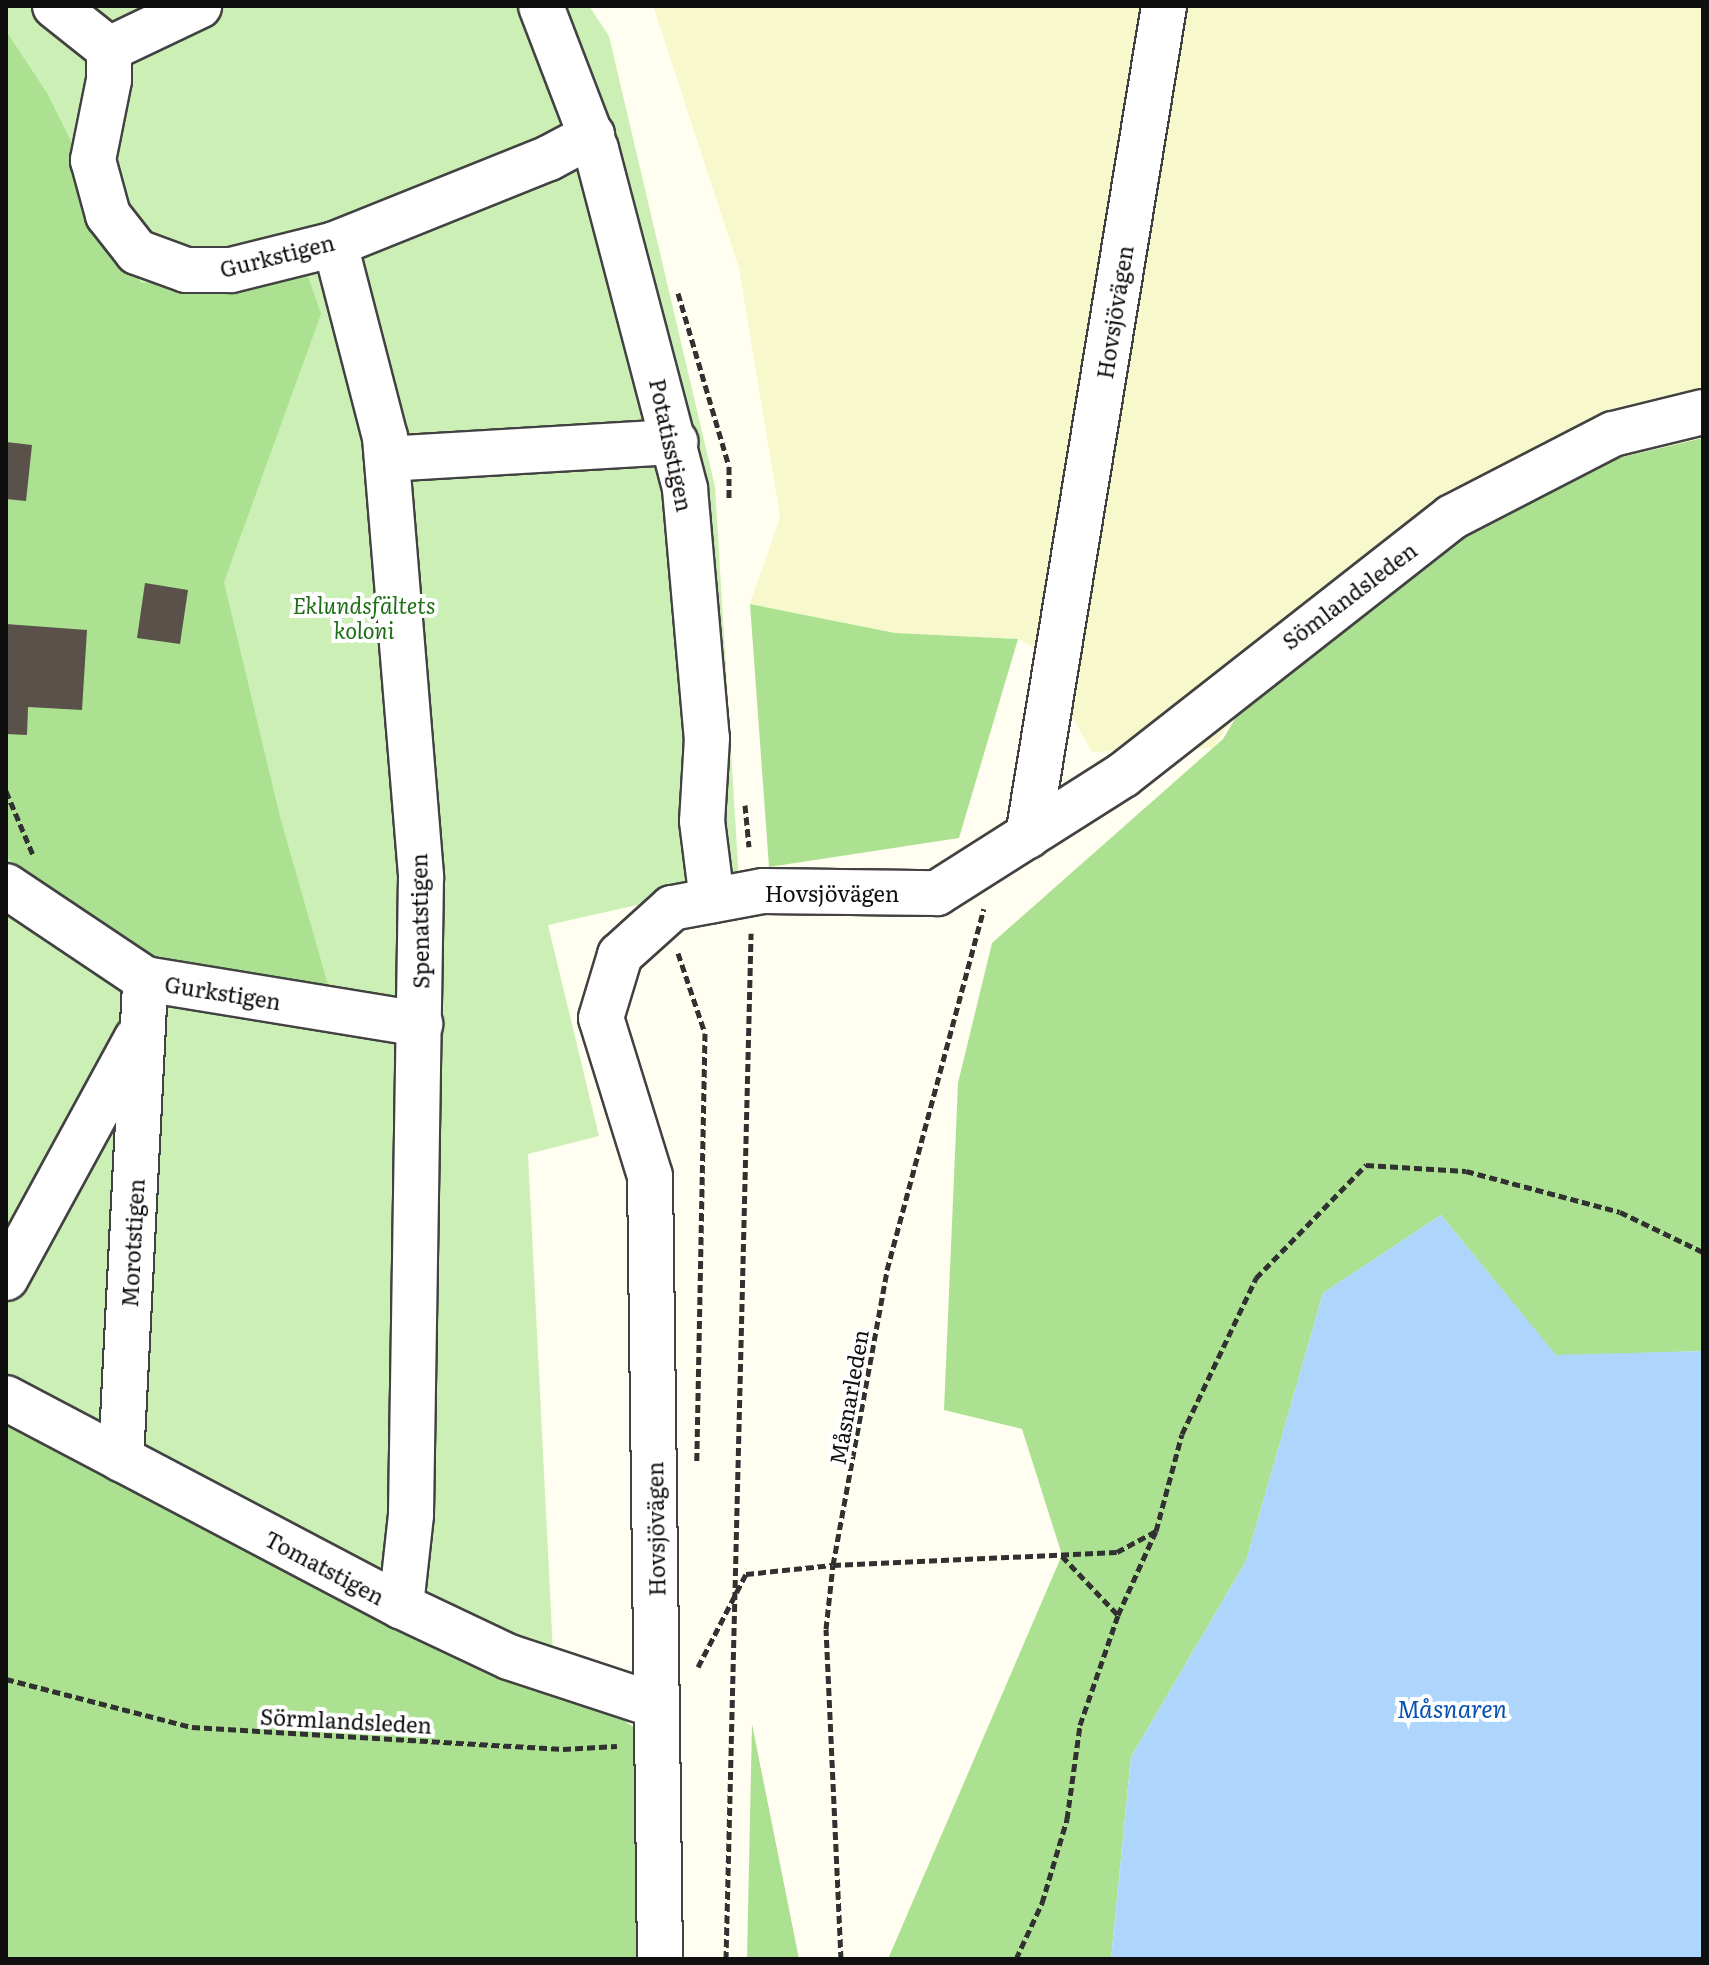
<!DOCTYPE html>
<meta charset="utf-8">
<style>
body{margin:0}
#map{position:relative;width:1709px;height:1965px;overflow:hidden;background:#fffef0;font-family:Literata,serif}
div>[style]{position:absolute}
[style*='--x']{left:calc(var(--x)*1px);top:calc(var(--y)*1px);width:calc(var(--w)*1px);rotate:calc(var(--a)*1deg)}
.farmland>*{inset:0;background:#f7f9cc}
.green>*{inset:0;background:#cbefb5}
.forest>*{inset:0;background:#ace192}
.water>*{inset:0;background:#aed6fd}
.building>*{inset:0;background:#59514a}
.path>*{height:5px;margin-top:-2.5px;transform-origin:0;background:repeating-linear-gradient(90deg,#313131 0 8px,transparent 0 12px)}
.roads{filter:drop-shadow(2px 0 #424242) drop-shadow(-2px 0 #424242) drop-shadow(0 2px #424242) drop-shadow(0 -2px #424242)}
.minor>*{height:44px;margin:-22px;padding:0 22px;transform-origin:22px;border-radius:22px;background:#fff}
span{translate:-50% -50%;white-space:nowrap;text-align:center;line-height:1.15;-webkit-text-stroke:8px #fff;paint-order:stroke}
.street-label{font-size:22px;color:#0f0f0f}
.park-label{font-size:22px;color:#1e6f17;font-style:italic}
.water-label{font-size:24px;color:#0952b0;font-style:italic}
.frame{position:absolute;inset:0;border:8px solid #0f0f0f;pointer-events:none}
</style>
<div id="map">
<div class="farmland">
<div style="clip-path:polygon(653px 6px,1703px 6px,1703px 438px,1597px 463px,1254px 687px,1213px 748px,1092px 752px,1067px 708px,1068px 667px,1018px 639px,895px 633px,750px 604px,780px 517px,739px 268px)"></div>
</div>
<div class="green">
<div style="clip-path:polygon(6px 6px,589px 6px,609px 36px,715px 487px,739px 882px,548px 925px,599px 1136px,528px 1154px,554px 1672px,6px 1418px)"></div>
</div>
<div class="forest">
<div style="clip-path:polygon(6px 31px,47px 93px,141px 283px,307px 273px,321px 314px,224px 582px,280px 817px,330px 992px,162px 967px,6px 857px)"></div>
<div style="clip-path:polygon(1703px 438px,1703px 1351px,1556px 1356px,1441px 1215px,1323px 1293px,1246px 1561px,1131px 1757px,1111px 1959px,888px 1959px,1062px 1555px,1022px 1429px,944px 1410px,958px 1083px,992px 943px,1223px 739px,1254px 687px,1439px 552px,1597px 463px)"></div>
<div style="clip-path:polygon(750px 604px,895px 633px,1018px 639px,959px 838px,769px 867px)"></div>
<div style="clip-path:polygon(6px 1418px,554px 1672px,658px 1744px,660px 1959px,6px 1959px)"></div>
<div style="clip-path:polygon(752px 1724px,799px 1959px,747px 1959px)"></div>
</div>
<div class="water">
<div style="clip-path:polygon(1441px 1215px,1556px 1355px,1703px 1351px,1703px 1959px,1111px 1959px,1131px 1757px,1246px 1561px,1323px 1293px)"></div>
</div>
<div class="building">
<div style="clip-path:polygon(6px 442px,32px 445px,26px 501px,6px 499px)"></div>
<div style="clip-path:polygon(145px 583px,188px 590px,180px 644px,137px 638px)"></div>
<div style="clip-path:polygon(6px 624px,87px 630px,82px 710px,28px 707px,27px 735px,6px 734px)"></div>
</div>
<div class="path">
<div style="--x:678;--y:293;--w:180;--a:73.6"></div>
<div style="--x:729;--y:466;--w:34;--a:90"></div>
<div style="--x:6;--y:791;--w:69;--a:67.1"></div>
<div style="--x:745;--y:805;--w:42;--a:84.6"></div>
<div style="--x:678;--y:953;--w:84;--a:71.4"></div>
<div style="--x:705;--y:1033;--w:429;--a:91.1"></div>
<div style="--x:1062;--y:1556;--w:81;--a:46.5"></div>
<div style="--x:698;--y:1667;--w:105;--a:-62.7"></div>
<div style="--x:746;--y:1574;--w:87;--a:-5.9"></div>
<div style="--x:833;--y:1565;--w:284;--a:-2.6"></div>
<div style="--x:1117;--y:1552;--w:44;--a:-28.3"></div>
<div style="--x:1156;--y:1531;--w:100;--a:-75"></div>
<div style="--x:1182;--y:1434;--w:173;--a:-64.6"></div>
<div style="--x:1256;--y:1278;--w:158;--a:-45.8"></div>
<div style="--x:1366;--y:1165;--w:100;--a:3.4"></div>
<div style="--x:1466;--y:1171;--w:159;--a:14.9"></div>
<div style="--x:1620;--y:1212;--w:92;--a:25.7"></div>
<div style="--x:6;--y:1679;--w:192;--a:14.5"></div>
<div style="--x:192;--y:1727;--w:372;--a:3.4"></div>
<div style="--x:563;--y:1749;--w:54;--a:-3.2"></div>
<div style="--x:726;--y:1959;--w:1026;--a:-88.6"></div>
<div style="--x:841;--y:1959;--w:330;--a:-92.6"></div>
<div style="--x:826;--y:1629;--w:64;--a:-83.8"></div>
<div style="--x:833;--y:1565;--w:300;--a:-79.6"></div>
<div style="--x:887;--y:1270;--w:374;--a:-75"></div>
<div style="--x:1016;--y:1959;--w:62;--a:-65.1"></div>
<div style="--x:1042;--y:1903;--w:88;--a:-73.4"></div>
<div style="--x:1067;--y:1819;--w:95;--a:-82.1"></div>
<div style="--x:1080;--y:1725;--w:116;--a:-70.9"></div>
<div style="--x:1118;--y:1615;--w:92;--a:-65.7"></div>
</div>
<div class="roads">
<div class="minor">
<div style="--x:55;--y:6;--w:69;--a:38.5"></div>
<div style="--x:109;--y:49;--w:31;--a:90"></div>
<div style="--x:109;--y:80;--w:82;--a:101.3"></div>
<div style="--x:93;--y:160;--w:57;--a:74.7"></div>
<div style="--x:108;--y:215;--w:47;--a:51.9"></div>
<div style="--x:137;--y:252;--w:52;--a:20.2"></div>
<div style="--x:186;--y:270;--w:45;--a:0"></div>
<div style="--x:231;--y:270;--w:107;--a:-14"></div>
<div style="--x:335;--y:244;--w:231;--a:-21.9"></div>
<div style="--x:549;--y:158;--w:49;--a:-28.1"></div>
<div style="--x:541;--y:6;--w:153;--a:69"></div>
<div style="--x:596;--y:149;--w:351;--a:75.3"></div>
<div style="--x:685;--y:489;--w:250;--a:85"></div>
<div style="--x:707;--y:738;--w:83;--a:93.4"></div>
<div style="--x:702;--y:821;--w:80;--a:82.8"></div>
<div style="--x:109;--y:49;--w:100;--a:-25.5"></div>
<div style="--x:335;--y:244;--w:199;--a:75.5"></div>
<div style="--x:385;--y:437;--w:441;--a:85.3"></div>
<div style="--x:421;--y:877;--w:638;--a:90.9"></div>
<div style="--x:411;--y:1515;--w:92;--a:96.3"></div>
<div style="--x:387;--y:459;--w:289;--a:-3.4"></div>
<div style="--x:1028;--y:836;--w:841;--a:-80.69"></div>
<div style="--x:6;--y:886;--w:167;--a:33.8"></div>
<div style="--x:145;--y:979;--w:279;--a:9.3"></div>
<div style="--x:6;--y:1278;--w:273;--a:-61.4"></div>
<div style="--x:6;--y:1398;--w:446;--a:27.8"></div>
<div style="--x:401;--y:1606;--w:119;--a:25.3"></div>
<div style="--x:509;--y:1657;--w:156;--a:18.3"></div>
<div style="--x:121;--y:1459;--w:481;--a:-87.1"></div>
<div style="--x:660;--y:1959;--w:783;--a:-90.73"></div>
<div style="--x:650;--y:1176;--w:165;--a:-107.2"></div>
<div style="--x:601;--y:1018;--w:66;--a:-73.2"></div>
<div style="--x:620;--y:955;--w:70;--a:-42.1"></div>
<div style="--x:672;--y:908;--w:93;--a:-10.6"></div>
<div style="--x:763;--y:891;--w:174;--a:0.7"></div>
<div style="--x:937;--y:893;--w:220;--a:-32.4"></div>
<div style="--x:1123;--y:775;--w:418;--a:-38.1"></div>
<div style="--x:1452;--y:517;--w:181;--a:-27.3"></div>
<div style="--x:1613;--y:434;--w:93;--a:-13.7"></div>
</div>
</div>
<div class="street-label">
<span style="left:277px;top:255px;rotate:-14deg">Gurkstigen</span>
<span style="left:1114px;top:312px;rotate:-81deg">Hovsjövägen</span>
<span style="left:672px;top:445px;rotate:78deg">Potatisstigen</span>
<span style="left:1349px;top:595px;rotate:-37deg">Sömlandsleden</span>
<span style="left:832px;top:893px">Hovsjövägen</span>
<span style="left:419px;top:921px;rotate:-91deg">Spenatstigen</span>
<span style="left:223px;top:992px;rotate:9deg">Gurkstigen</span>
<span style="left:132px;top:1243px;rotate:-87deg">Morotstigen</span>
<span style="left:848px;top:1397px;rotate:-80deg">Måsnarleden</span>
<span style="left:655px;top:1529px;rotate:-91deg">Hovsjövägen</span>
<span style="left:325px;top:1567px;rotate:28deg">Tomatstigen</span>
<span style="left:346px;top:1720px;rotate:3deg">Sörmlandsleden</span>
</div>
<div class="park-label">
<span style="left:364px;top:617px">Eklundsfältets<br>koloni</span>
</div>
<div class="water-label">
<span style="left:1452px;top:1708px">Måsnaren</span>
</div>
<div class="frame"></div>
</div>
